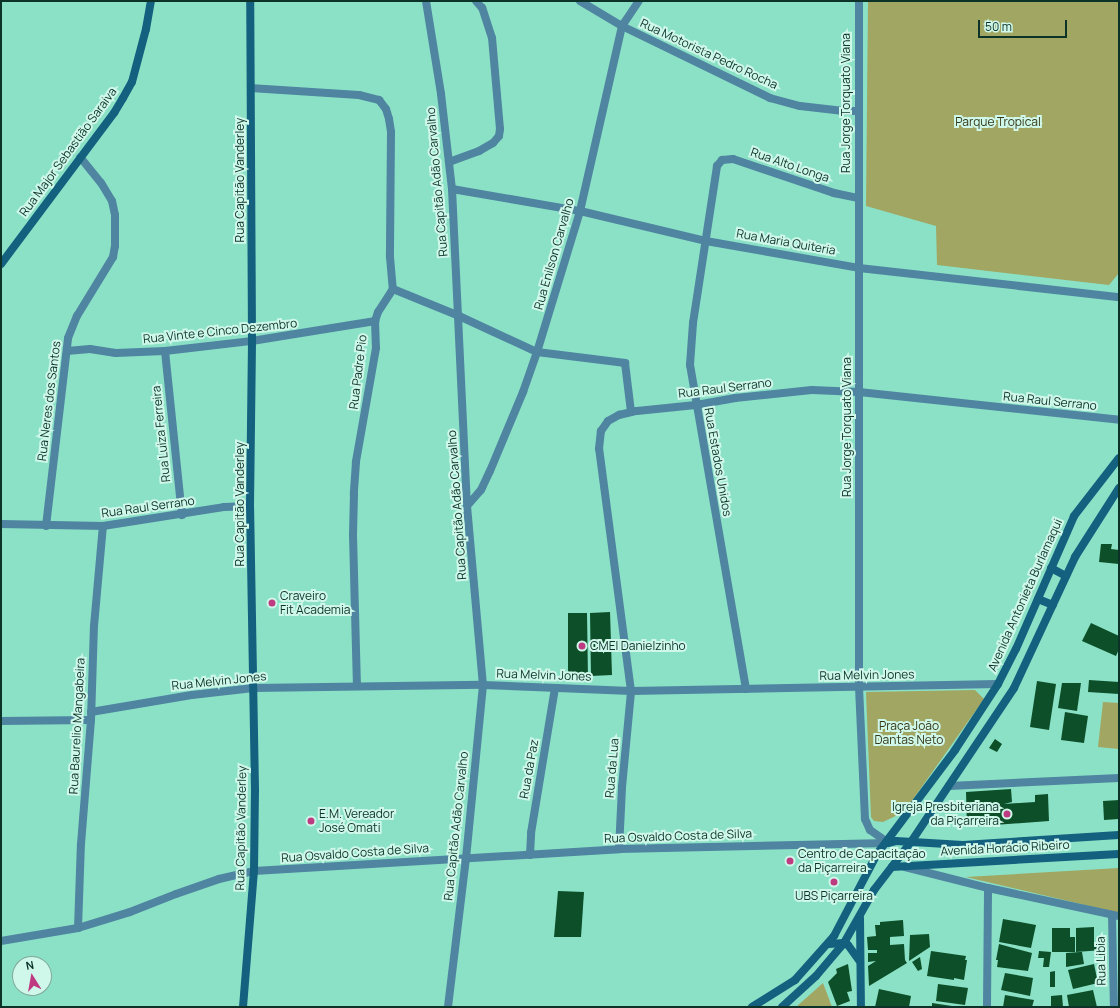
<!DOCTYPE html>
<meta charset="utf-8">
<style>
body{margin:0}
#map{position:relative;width:1120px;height:1008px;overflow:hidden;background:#8be1c6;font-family:Manrope,sans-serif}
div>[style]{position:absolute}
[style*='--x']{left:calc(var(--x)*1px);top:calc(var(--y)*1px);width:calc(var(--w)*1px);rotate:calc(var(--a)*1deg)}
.green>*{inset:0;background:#a1a662}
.building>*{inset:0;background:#0d4f28}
.street>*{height:8px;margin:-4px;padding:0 4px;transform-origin:4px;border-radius:4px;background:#4f85a0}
.secondary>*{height:8px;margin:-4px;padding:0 4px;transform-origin:4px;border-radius:4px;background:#13607f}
.dots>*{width:11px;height:11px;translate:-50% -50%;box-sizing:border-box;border:2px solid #d0f8ea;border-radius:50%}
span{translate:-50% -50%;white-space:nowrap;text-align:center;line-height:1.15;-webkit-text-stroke:4px #d0f8ea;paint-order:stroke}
.street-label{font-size:12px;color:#0d3228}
.park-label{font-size:12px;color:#353716}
.poi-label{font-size:12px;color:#0d3228}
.left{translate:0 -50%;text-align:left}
.right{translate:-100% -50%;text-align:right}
.frame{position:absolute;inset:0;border:2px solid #0d3228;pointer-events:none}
.north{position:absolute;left:12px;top:956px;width:40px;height:40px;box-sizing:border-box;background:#d0f8ea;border:1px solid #82a99c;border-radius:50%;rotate:349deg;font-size:11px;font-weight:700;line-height:16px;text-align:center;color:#0d3228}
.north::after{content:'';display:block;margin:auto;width:14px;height:18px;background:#bf3b81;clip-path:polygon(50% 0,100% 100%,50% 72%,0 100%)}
.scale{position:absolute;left:978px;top:20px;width:89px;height:18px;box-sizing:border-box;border:2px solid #0d3228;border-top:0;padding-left:5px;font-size:12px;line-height:14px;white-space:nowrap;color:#0d3228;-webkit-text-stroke:3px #d0f8ea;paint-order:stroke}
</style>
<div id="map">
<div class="green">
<div style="clip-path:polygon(868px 1px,1119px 1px,1119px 273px,1109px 285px,937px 265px,936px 226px,866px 206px)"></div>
<div style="clip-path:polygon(975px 690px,984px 699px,904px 812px,883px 822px,874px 821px,871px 817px,866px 692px)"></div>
<div style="clip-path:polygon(1103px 702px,1119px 703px,1119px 749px,1098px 747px)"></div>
<div style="clip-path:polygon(1119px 868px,1119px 913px,966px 877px)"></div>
<div style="clip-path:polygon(823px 983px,832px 1007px,796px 1007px)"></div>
</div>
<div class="building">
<div style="clip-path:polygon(1101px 544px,1112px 544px,1111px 549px,1119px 550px,1119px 564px,1099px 562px)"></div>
<div style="clip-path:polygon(610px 612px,612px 675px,591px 676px,590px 613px)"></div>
<div style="clip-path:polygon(568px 613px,587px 613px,588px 679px,565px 679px,565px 672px,568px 672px)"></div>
<div style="clip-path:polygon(1091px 623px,1119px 636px,1119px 649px,1116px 656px,1082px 641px)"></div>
<div style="clip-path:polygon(1089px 680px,1119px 682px,1119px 694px,1088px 692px)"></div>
<div style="clip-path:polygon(1037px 681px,1056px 684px,1049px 730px,1030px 727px)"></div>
<div style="clip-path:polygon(1062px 683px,1081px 683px,1077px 711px,1058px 708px)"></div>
<div style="clip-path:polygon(1065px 712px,1088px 716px,1084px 743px,1061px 740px)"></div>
<div style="clip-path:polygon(995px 739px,1002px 744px,997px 752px,989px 748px)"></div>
<div style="clip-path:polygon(1011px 789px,1012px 802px,1004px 804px,1035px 802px,1035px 795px,1048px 794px,1049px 821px,967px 827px,966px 792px)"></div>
<div style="clip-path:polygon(1119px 800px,1119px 819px,1104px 820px,1103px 801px)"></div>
<div style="clip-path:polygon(558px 891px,584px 892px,581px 937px,554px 937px)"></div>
<div style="clip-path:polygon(1003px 919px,1036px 925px,1031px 948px,999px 942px)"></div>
<div style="clip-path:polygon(903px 920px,904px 936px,890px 937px,890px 945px,904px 944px,905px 960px,907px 963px,869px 986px,868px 966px,876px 961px,868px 962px,868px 953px,877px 953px,877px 950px,868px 950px,867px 937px,876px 936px,875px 925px,880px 925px,880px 922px)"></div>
<div style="clip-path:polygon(1094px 927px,1094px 943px,1103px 943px,1103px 950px,1076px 952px,1076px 928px)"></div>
<div style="clip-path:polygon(1052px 928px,1070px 928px,1070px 937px,1075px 937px,1075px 952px,1052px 952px)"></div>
<div style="clip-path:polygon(929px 934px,930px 947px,909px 961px,910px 935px)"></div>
<div style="clip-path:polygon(999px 944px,1032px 953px,1028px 971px,997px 967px,998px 960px,996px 960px)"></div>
<div style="clip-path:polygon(931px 951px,966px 956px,965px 960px,967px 960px,964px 980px,954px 978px,954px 980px,927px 976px)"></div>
<div style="clip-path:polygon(1039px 951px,1051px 952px,1049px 967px,1043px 967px,1044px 958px,1038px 958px)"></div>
<div style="clip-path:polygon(1080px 952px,1082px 952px,1084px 964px,1066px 967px,1066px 953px)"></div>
<div style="clip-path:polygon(920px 957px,922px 969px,918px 971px,912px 962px)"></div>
<div style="clip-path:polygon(848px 964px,852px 991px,847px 992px,850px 1001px,837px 1006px,828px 982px,837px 973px,836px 969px)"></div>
<div style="clip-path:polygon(1094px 964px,1098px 983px,1073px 989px,1068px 970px)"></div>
<div style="clip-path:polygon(1055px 971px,1055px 987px,1050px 987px,1050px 972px)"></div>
<div style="clip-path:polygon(1005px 973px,1033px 978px,1030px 996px,1001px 990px)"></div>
<div style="clip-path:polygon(938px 984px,968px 988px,965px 1005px,936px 1001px)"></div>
<div style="clip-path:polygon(879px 989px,911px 996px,909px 1007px,875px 1007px)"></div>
<div style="clip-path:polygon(1093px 990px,1097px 1007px,1069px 1007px,1067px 995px)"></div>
<div style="clip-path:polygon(1005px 995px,1034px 1000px,1032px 1007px,1003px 1007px)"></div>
<div style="clip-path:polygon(1062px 995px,1063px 1007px,1051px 1007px,1051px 996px)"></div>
<div style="clip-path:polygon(932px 1003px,952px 1006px,952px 1007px,932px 1007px)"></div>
</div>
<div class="street">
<div style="--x:426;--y:1;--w:94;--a:80.8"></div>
<div style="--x:441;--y:94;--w:96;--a:83.4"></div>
<div style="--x:452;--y:189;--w:317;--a:87.3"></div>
<div style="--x:467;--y:506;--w:180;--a:84.9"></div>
<div style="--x:483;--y:685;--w:174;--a:95.6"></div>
<div style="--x:466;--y:858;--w:150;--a:96.9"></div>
<div style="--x:580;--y:1;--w:49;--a:30.8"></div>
<div style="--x:622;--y:26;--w:165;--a:25.9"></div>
<div style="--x:770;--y:98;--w:31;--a:15"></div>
<div style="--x:800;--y:106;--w:44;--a:6.5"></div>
<div style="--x:844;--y:111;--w:14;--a:0"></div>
<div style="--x:859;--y:1;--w:686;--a:90"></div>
<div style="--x:859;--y:687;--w:132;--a:87.4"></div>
<div style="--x:865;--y:819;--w:12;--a:66"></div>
<div style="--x:870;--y:830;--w:21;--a:35"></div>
<div style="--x:251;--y:88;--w:108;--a:3.7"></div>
<div style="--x:359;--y:95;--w:21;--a:14"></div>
<div style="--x:379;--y:100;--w:11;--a:52"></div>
<div style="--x:386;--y:109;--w:10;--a:73"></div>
<div style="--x:389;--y:119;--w:13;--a:81"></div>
<div style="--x:391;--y:132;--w:125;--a:90.5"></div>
<div style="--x:390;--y:257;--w:32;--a:85"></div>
<div style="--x:393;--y:289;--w:27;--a:123"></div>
<div style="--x:378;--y:312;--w:9;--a:108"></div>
<div style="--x:375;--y:321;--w:27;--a:88"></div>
<div style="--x:376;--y:348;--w:116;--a:100"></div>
<div style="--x:356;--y:462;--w:32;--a:94"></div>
<div style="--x:354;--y:494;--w:41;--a:91.4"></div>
<div style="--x:353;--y:535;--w:151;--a:88.5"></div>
<div style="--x:449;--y:162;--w:32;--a:-20"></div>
<div style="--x:479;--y:151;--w:16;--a:-30"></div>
<div style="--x:493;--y:143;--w:9;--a:-49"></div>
<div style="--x:499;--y:136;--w:7;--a:-82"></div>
<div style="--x:500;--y:129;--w:91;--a:-95"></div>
<div style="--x:492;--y:38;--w:32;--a:-108"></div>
<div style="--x:482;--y:8;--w:9;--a:-131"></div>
<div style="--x:452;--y:189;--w:130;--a:9.8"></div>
<div style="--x:580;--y:211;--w:130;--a:13.4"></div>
<div style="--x:706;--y:241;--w:155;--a:10"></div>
<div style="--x:859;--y:268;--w:262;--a:6.4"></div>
<div style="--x:393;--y:289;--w:71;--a:22.2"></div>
<div style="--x:459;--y:316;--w:86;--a:24.8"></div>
<div style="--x:537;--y:352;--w:89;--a:7.1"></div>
<div style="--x:625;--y:363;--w:49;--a:83"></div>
<div style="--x:67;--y:351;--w:23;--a:-5"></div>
<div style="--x:90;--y:349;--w:26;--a:9"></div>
<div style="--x:116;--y:353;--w:49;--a:-2.3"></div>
<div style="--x:165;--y:351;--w:88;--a:-6.6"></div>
<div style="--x:252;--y:341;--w:125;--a:-9.2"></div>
<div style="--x:165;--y:351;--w:165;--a:84.1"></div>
<div style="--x:467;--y:506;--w:21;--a:-49"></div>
<div style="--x:481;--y:490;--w:21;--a:-65"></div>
<div style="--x:490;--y:471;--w:86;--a:-67.3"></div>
<div style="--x:523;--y:392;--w:42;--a:-70.7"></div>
<div style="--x:537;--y:352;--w:147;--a:-73"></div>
<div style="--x:580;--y:211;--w:190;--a:-77.2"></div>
<div style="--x:622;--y:26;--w:30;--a:-56"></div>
<div style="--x:1;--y:524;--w:102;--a:1.1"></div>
<div style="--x:103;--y:526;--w:122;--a:-8.9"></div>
<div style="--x:224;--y:507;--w:26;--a:-2"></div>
<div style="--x:46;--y:526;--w:189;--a:-83.3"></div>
<div style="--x:68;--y:338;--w:24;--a:-68"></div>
<div style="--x:77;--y:316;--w:69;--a:-58.6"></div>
<div style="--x:113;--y:257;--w:11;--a:-80"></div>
<div style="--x:115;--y:246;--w:31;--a:-90"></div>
<div style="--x:115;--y:215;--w:14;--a:-102"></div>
<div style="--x:112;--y:201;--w:21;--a:-121"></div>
<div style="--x:101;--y:183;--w:33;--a:-129"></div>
<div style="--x:746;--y:689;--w:329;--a:-99.8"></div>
<div style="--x:690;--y:365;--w:42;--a:-85.9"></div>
<div style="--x:693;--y:323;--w:159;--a:-81.3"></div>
<div style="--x:717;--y:166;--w:8;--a:-50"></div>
<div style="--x:722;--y:160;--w:11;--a:-5"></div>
<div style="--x:733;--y:159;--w:107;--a:18.6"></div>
<div style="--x:834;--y:193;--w:25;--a:12"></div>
<div style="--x:91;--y:712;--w:102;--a:-9.6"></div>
<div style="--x:192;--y:695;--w:62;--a:-6.4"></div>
<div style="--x:254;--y:688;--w:229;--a:-0.8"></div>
<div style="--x:483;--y:685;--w:148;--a:2.3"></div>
<div style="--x:631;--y:691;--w:367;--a:-1.1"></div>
<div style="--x:1;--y:721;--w:90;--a:-0.6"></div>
<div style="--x:949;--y:786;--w:170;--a:-2.7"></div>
<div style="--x:619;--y:849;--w:62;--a:-87.2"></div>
<div style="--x:622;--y:787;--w:96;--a:-84.6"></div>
<div style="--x:631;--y:691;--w:244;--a:-97.5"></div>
<div style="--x:599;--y:449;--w:18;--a:-84"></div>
<div style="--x:601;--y:431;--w:12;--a:-55"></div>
<div style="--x:608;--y:421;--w:13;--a:-29"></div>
<div style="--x:619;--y:415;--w:18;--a:-13"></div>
<div style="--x:637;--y:411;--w:59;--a:-5.8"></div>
<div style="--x:696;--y:405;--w:40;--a:-10"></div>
<div style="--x:735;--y:398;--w:77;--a:-5.9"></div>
<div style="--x:812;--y:390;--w:47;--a:2.4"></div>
<div style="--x:859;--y:392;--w:262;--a:6.1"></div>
<div style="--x:530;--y:855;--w:22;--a:-87"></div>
<div style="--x:531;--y:833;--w:147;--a:-80.6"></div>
<div style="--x:905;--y:867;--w:86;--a:14.2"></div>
<div style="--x:988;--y:888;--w:134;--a:12.1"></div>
<div style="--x:1112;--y:915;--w:92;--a:88.8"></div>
<div style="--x:78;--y:928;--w:84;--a:-88"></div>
<div style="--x:81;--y:844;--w:124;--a:-85.4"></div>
<div style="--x:91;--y:720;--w:94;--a:-88.2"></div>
<div style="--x:94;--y:626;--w:100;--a:-84.9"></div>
<div style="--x:1;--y:941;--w:78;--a:-9.6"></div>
<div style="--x:78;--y:928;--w:54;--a:-17.1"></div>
<div style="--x:130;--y:912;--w:49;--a:-21.4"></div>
<div style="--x:176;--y:894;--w:46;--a:-19.2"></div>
<div style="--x:219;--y:879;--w:36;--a:-13"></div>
<div style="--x:254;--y:871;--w:366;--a:-3.4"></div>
<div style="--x:619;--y:849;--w:269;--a:-1.3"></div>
<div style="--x:987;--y:1007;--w:119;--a:-89.5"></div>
</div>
<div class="secondary">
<div style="--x:1;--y:264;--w:189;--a:-53.2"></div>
<div style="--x:114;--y:113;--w:17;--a:-59"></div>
<div style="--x:123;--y:98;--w:18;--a:-61"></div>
<div style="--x:132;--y:82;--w:55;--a:-75.2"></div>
<div style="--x:146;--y:29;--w:28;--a:-80"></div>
<div style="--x:1051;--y:568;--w:17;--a:28"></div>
<div style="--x:1038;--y:599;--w:16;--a:22"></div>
<div style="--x:888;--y:843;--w:8;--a:-14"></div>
<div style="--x:896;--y:841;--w:67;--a:3.4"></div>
<div style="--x:963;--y:845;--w:156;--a:-3.7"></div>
<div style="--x:892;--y:867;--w:227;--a:-3.3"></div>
<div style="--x:860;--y:918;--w:89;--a:89.4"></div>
<div style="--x:829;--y:944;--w:15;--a:-4"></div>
<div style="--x:844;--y:943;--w:4;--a:27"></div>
<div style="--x:848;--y:945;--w:19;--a:54"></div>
<div style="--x:243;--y:1007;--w:136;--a:-85.4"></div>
<div style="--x:254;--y:871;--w:81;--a:-89.3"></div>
<div style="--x:255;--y:790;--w:284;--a:-91"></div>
<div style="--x:250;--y:506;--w:165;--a:-89.3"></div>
<div style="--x:252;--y:341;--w:340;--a:-90.3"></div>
<div style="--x:752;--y:1007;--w:51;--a:-32.1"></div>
<div style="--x:795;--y:980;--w:59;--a:-48.4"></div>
<div style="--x:834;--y:936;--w:93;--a:-62.3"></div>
<div style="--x:877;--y:854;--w:130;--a:-53.1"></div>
<div style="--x:955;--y:750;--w:79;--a:-56.9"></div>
<div style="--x:998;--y:684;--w:39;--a:-63"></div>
<div style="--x:1016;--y:649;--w:145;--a:-66.4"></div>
<div style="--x:1074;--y:516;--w:73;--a:-52.2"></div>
<div style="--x:782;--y:1007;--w:46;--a:-42.4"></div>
<div style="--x:816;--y:976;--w:43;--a:-49.7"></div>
<div style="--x:844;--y:943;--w:61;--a:-60.5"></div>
<div style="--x:874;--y:890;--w:61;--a:-52.4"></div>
<div style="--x:911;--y:842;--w:185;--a:-56.2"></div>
<div style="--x:1014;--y:688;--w:145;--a:-65"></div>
<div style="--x:1075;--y:557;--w:82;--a:-57.5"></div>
</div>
<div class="dots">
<div style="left:272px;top:603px;background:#bf3b81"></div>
<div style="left:582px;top:646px;background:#bf3b81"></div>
<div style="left:1007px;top:814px;background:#bf3b81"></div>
<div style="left:311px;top:821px;background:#bf3b81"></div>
<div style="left:790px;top:861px;background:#bf3b81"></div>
<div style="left:834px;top:882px;background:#bf3b81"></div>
</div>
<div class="street-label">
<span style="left:709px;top:54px;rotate:25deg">Rua Motorista Pedro Rocha</span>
<span style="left:846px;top:103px;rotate:-90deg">Rua Jorge Torquato Viana</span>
<span style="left:68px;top:152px;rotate:-54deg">Rua Major Sebastião Saraiva</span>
<span style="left:790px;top:165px;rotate:19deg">Rua Alto Longa</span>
<span style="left:240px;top:180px;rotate:-90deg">Rua Capitão Vanderley</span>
<span style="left:437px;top:182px;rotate:-95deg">Rua Capitão Adão Carvalho</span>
<span style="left:786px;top:242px;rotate:10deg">Rua Maria Quiteria</span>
<span style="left:554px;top:254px;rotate:-74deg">Rua Enilson Carvalho</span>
<span style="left:220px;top:331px;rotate:-6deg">Rua Vinte e Cinco Dezembro</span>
<span style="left:358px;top:372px;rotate:-83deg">Rua Padre Pio</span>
<span style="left:725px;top:388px;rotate:-7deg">Rua Raul Serrano</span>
<span style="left:49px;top:401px;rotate:-83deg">Rua Neres dos Santos</span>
<span style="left:1050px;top:401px;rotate:6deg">Rua Raul Serrano</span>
<span style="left:847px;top:427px;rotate:-90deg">Rua Jorge Torquato Viana</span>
<span style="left:161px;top:434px;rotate:-96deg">Rua Luiza Ferreira</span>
<span style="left:718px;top:462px;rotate:80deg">Rua Estados Unidos</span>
<span style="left:240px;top:504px;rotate:-90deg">Rua Capitão Vanderley</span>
<span style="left:457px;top:505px;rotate:-94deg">Rua Capitão Adão Carvalho</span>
<span style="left:148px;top:507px;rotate:-8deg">Rua Raul Serrano</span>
<span style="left:1025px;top:595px;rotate:-66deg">Avenida Antonieta Burlamaqui</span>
<span style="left:544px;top:675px;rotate:2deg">Rua Melvin Jones</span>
<span style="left:867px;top:675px;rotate:-1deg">Rua Melvin Jones</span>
<span style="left:219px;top:681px;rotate:-6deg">Rua Melvin Jones</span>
<span style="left:77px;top:726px;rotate:-87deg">Rua Baurelio Mangabeira</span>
<span style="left:612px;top:768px;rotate:-85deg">Rua da Lua</span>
<span style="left:529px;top:769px;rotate:-80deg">Rua da Paz</span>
<span style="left:456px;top:826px;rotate:-84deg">Rua Capitão Adão Carvalho</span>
<span style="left:241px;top:828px;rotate:-89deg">Rua Capitão Vanderley</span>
<span style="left:678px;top:836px;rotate:-2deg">Rua Osvaldo Costa de Silva</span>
<span style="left:1005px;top:848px;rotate:-3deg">Avenida Horácio Ribeiro</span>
<span style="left:355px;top:853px;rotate:-4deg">Rua Osvaldo Costa de Silva</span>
<span style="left:1101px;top:961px;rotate:-91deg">Rua Libia</span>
</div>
<div class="park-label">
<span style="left:998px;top:122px">Parque Tropical</span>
<span style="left:909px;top:733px">Praça João<br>Dantas Neto</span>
</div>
<div class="poi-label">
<span class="left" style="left:280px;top:603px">Craveiro<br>Fit Academia</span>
<span class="left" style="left:590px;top:646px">CMEI Danielzinho</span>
<span class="right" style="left:999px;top:814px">Igreja Presbiteriana<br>da Piçarreira</span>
<span class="left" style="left:319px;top:821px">E.M. Vereador<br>José Omati</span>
<span class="left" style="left:798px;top:861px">Centro de Capacitação<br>da Piçarreira</span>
<span style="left:834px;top:896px">UBS Piçarreira</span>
</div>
<div class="frame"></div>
<div class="north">N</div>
<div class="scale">50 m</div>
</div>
